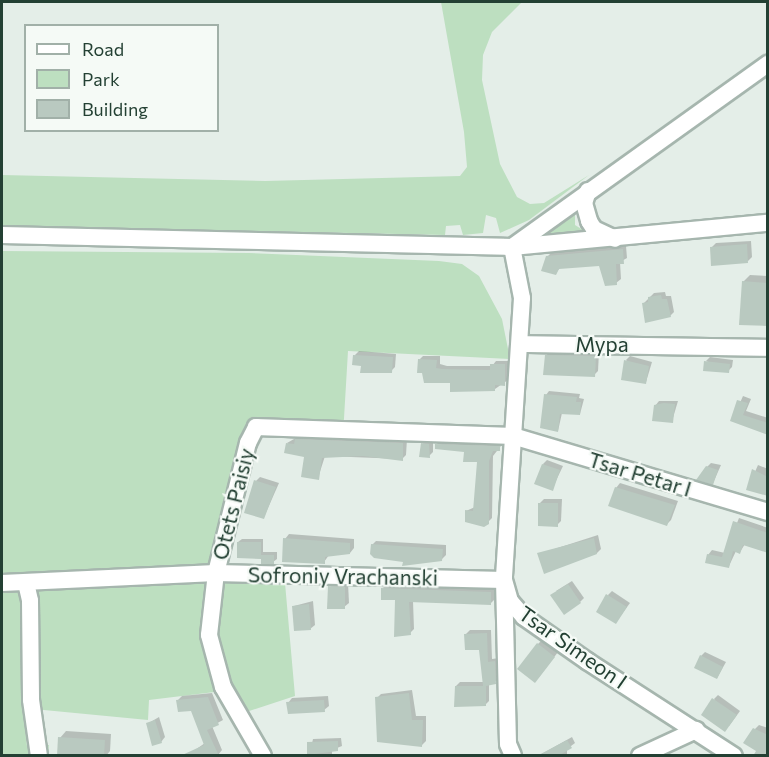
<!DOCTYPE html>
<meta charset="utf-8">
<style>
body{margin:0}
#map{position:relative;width:769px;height:757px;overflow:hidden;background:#e4eee8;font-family:Commissioner,sans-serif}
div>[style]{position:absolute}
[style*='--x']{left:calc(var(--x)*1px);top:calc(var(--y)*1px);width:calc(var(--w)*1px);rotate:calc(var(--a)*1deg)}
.green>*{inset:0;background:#bddfc0}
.shadow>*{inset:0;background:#0003}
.building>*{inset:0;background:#b9c9c0}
.roads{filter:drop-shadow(2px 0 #a6b6ae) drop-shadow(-2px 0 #a6b6ae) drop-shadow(0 2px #a6b6ae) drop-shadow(0 -2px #a6b6ae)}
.minor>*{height:16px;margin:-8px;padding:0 8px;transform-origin:8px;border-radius:8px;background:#fff}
span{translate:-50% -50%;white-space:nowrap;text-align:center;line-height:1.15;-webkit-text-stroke:4.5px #f5faf6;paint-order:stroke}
.street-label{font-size:21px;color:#234033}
.frame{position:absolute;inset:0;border:3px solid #234033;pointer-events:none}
.legend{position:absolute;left:24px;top:24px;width:195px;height:108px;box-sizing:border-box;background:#f5faf6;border:2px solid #a1b0a8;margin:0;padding:8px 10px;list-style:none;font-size:18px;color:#234033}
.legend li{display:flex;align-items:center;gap:12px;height:30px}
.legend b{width:30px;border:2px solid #a1b0a8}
</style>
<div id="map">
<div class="green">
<div style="clip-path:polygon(441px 2px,522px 2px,492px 32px,483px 55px,482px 80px,500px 164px,517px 197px,530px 204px,544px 203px,589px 175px,529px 220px,500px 233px,496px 218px,486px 215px,483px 233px,463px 235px,460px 225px,446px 226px,445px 235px,2px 226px,2px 175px,265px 181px,460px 176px,467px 167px,464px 132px)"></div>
<div style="clip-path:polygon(575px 208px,575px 225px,591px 235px,530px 239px)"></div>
<div style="clip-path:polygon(2px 251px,249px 253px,439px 261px,462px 264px,479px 276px,502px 319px,510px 359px,348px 351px,343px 435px,271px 431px,258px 436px,221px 578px,285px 583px,295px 696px,246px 712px,231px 690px,149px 700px,148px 720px,23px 708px,27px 746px,49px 745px,48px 755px,2px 756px)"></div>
</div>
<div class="shadow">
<div style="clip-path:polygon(751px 241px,752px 257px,748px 261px,711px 248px,716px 243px)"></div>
<div style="clip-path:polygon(626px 246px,627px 258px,620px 262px,621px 279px,616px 283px,600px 264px,561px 267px,555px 273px,547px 257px,552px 252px)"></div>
<div style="clip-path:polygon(750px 275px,768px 276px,768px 325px,743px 282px)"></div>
<div style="clip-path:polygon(665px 292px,666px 296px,671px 296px,674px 312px,670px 316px,644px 303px,654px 293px)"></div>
<div style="clip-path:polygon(359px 351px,396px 354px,395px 367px,391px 371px,362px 365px,355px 355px)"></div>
<div style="clip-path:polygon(550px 351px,599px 352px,598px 371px,594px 375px,546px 356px)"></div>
<div style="clip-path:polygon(423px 356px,440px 356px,440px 364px,447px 366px,492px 366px,496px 361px,508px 361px,508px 380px,495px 389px,451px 382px,419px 360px)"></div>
<div style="clip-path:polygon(630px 356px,652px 362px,646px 382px,626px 360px)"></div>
<div style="clip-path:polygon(710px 357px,733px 360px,732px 367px,728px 371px,706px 361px)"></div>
<div style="clip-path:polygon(549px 391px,580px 394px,579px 398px,584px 399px,580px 414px,562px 413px,558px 431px,546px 395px)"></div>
<div style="clip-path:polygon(743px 396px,751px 399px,746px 411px,768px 418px,768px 432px,732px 421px)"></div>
<div style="clip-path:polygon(659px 401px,678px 401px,672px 421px,655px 406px)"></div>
<div style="clip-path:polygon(301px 435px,407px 439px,406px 455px,402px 459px,325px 456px,318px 478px,306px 455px,287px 443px)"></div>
<div style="clip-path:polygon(427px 440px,433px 440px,433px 452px,429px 456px,422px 444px)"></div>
<div style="clip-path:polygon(441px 440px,504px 442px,493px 456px,492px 518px,488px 522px,466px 511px,475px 507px,478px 460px,466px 450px,437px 444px)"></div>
<div style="clip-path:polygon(547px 460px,563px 466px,552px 489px,543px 464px)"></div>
<div style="clip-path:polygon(711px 463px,721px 465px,713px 483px,707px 467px)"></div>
<div style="clip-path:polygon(758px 465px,768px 469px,768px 493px,748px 488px)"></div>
<div style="clip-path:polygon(260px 477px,279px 483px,264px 517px,256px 481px)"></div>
<div style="clip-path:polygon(620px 483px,678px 501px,671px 520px,667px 524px,616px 488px)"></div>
<div style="clip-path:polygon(544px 499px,562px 499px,561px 521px,557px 525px,540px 503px)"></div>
<div style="clip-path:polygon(739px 518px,768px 528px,768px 552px,745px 544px,740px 552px,736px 551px,729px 566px,708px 555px,712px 550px,725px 553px)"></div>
<div style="clip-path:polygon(289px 534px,354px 539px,354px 548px,350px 553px,329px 555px,324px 562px,285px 539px)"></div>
<div style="clip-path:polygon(598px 535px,601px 549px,597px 553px,539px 554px)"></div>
<div style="clip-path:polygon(242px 539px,263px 539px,263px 552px,277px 552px,277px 559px,273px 562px,262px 557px,238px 542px)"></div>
<div style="clip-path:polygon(376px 541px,446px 545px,446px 555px,442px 559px,404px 561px,372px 545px)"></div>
<div style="clip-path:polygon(572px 581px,584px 598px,580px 602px,556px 591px)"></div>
<div style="clip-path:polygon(334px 583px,348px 583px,349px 603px,344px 607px,330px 587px)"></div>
<div style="clip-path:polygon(387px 584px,495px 589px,494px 600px,490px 604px,413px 601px,414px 629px,410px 633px,396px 599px,383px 588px)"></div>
<div style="clip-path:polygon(612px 591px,630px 603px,616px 622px,608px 595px)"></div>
<div style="clip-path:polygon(313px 601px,315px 625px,310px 629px,294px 606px)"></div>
<div style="clip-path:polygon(470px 630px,491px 630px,492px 659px,499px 658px,500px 679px,489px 684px,489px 701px,485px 705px,456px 686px,460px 682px,484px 682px,480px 648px,466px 634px)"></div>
<div style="clip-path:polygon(542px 640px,558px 652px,539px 677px,538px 644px)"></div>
<div style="clip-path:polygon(705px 652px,726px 662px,717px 678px,701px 656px)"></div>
<div style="clip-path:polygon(412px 690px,416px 716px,426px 716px,426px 741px,422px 745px,377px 698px,381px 694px)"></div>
<div style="clip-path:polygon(212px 693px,223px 720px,212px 726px,222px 750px,218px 755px,195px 750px,205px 743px,192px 710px,178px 700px,182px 696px)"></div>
<div style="clip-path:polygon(718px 695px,740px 711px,729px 726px,714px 699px)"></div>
<div style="clip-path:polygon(328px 696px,329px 706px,324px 710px,288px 703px,292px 698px)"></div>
<div style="clip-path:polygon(159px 717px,165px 737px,161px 742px,147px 724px)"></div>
<div style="clip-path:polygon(759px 725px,768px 728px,768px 756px,758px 751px,755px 729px)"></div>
<div style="clip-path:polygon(66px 731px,111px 734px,110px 751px,106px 756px,59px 756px,60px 738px)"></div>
<div style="clip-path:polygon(572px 737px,575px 743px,567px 749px,567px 756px,538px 756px)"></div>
<div style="clip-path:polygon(341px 738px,342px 746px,332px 750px,332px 756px,309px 756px,313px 739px)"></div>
</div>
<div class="building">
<div style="clip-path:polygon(747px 244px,748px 263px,711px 266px,710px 247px)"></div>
<div style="clip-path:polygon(623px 249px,624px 264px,616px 264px,617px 285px,605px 286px,599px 266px,559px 269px,556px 275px,541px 271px,546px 256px)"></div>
<div style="clip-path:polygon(742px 281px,768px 283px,768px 326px,739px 325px)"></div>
<div style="clip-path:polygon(661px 295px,662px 299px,667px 299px,671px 317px,645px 323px,642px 303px,648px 302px,648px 297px)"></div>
<div style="clip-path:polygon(353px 355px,393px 357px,392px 373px,360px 373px,361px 366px,352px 365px)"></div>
<div style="clip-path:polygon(545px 355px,596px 356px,595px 377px,543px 375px)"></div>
<div style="clip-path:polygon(418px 359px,437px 360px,436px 368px,442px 369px,490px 370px,490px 364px,505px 364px,505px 386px,495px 385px,495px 391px,450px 392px,450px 383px,424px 383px,422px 373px,417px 373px)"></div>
<div style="clip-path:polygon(624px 360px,649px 366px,646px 384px,621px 380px)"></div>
<div style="clip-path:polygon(704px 361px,730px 364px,729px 373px,703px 371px)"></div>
<div style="clip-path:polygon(544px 394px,577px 397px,576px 402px,581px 402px,580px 415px,560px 414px,558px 432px,540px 428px)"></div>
<div style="clip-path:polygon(737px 400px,748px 403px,743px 415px,768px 423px,768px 435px,730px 421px)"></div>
<div style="clip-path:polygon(664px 403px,675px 404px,673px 423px,652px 421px,654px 405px)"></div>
<div style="clip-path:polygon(295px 439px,403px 443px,403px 461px,363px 456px,322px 458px,319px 480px,301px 477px,304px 457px,284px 453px,286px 443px,294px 444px)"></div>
<div style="clip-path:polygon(421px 443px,429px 444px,430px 458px,419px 457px)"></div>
<div style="clip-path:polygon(435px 444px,500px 446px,500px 451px,493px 451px,489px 461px,489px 524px,484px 527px,465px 522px,465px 510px,473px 511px,477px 462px,463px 462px,464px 452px,435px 449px)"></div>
<div style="clip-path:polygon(542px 464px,560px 470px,553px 491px,534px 484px)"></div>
<div style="clip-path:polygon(706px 466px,718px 470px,713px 485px,696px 480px)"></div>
<div style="clip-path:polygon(752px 469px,768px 477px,768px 496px,746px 490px)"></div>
<div style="clip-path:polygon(254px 480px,276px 487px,264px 519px,244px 513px)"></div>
<div style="clip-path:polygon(615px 487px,675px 505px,667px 526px,608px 506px)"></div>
<div style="clip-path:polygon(538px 503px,558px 503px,558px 527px,538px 526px)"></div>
<div style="clip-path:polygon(733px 521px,768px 533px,768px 553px,743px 545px,740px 554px,733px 551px,729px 568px,705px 563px,707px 554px,722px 557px)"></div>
<div style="clip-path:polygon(283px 538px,350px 543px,350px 554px,325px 557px,325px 564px,282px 562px)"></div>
<div style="clip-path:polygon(594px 538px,597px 554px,544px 574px,537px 553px)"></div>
<div style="clip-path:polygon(237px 542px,261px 542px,261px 555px,274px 555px,274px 564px,261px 564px,261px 559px,237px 558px)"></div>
<div style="clip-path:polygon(371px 544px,443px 549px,442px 561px,402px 566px,403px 562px,374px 558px,370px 554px)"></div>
<div style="clip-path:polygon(568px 584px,581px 603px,564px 615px,550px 595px)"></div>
<div style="clip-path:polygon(328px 586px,345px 587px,345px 609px,327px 609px)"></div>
<div style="clip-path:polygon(381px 588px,491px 592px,491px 605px,409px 602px,411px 635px,394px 637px,395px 600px,381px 600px)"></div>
<div style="clip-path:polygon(606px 594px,627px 607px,616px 624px,596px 612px)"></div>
<div style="clip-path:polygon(309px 604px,311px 630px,294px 631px,292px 606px)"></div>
<div style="clip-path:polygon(487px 633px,488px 662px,495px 661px,496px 684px,486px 686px,486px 706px,454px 707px,455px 686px,483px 686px,479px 650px,465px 650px,464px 634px)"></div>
<div style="clip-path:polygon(537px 643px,555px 657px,535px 683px,517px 669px)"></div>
<div style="clip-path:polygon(700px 655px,723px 667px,717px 679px,694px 668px)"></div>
<div style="clip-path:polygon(409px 693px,412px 720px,423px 720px,422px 747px,377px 742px,375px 697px)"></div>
<div style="clip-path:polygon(208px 697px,219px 725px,207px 730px,219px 756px,180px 756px,204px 745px,191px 711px,178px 712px,176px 700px)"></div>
<div style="clip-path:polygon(712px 698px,737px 715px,725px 732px,701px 715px)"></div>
<div style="clip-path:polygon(324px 700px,325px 712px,288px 714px,286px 702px)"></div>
<div style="clip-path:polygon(155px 720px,162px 743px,152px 746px,146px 723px)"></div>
<div style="clip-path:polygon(753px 728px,768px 735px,768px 756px,753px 756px,756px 751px,743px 743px)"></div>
<div style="clip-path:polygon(58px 737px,105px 740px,104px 756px,57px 756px)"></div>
<div style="clip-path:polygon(567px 740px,572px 748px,558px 756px,537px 756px)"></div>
<div style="clip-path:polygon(338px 741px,338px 751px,307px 755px,307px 742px)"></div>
</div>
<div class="roads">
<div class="minor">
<div style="--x:588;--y:191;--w:13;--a:108"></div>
<div style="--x:584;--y:203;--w:19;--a:74"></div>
<div style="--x:589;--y:221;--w:9;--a:58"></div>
<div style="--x:594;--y:229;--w:23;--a:25"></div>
<div style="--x:2;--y:235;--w:510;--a:1.35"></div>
<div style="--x:512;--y:247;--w:257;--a:-5.4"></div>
<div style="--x:512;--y:247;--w:52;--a:78.9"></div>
<div style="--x:522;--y:298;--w:283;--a:93.7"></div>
<div style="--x:504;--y:580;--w:22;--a:74"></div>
<div style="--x:510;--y:601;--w:21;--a:49"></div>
<div style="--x:524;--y:617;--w:77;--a:34.9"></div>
<div style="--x:587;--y:661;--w:175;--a:32.9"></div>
<div style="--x:512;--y:247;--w:315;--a:-35.6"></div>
<div style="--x:520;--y:344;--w:248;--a:0.9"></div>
<div style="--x:2;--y:583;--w:214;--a:-2.7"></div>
<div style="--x:216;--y:573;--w:288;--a:1.4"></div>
<div style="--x:504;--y:580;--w:164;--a:88.6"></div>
<div style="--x:508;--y:744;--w:13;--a:67"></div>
<div style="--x:26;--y:583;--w:18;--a:77"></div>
<div style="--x:30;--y:601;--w:99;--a:89.4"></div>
<div style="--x:31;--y:700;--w:57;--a:81.9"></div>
<div style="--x:263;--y:756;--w:80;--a:-120.1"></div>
<div style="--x:223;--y:687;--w:54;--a:-105.1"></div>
<div style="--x:209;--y:635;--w:62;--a:-83.6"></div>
<div style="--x:216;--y:573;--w:134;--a:-76.2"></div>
<div style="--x:248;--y:443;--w:18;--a:-63"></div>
<div style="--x:256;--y:427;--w:257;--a:2"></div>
<div style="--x:513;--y:436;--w:266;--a:16.6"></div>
<div style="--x:640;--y:756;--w:62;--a:-24.9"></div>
</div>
</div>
<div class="street-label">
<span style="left:602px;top:344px">Мура</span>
<span style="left:640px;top:474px;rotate:17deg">Tsar Petar I</span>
<span style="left:233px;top:504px;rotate:-76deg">Otets Paisiy</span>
<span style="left:343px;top:576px;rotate:1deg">Sofroniy Vrachanski</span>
<span style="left:573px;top:647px;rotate:35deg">Tsar Simeon I</span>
</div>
<div class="frame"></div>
<ul class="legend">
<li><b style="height:8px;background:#fff"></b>Road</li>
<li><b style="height:16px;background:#bddfc0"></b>Park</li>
<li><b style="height:16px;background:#b9c9c0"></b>Building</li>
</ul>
</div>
